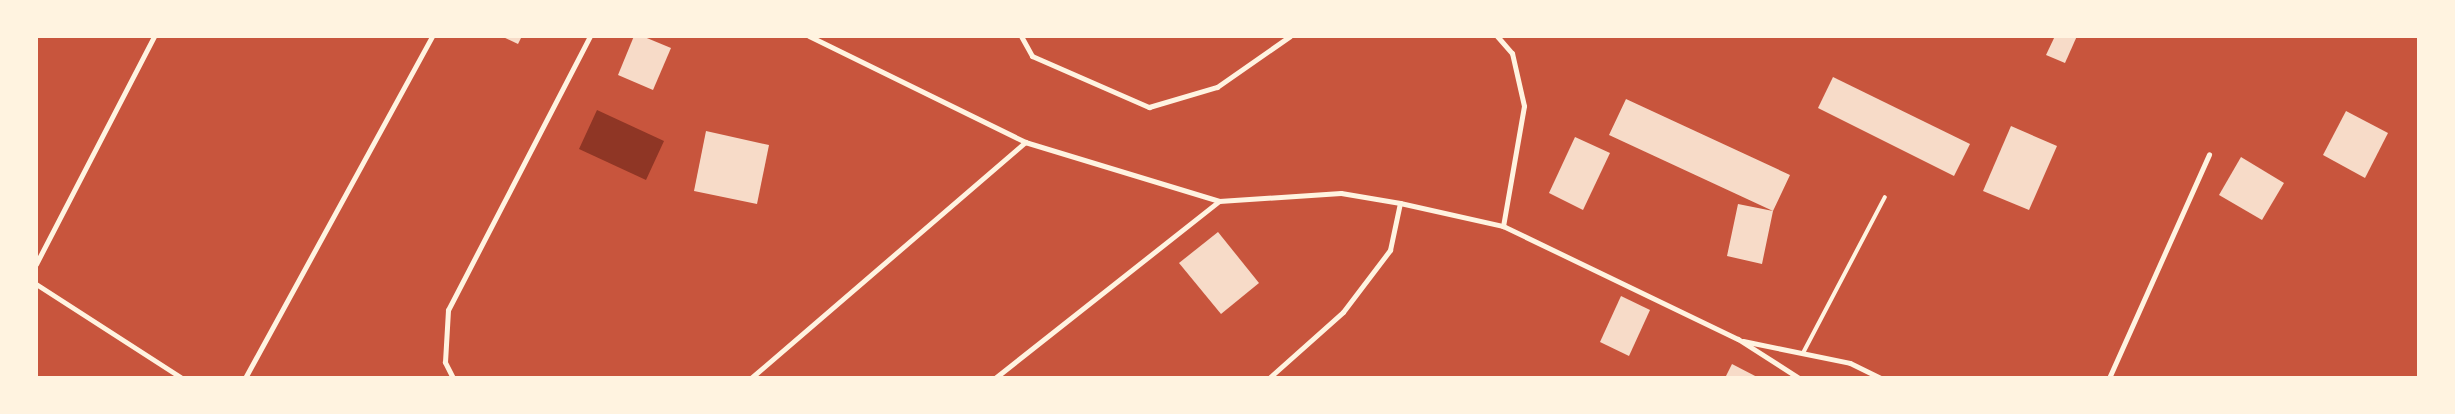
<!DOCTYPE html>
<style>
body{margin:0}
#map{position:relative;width:2455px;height:414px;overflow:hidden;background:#c8553d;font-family:"Golos Text",sans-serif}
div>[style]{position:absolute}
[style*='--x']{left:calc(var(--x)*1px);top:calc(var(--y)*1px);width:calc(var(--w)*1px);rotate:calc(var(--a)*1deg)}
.water>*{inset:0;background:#8f3625}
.building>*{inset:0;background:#f7dbc8}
.service>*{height:4px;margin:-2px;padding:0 2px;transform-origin:2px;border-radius:2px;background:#fff3e0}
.minor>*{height:5px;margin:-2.5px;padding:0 2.5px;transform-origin:2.5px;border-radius:2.5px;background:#fff3e0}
span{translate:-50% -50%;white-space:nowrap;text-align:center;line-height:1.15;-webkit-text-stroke:4.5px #fff3e0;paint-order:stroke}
.frame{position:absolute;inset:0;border:38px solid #fff3e0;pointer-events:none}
</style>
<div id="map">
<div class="water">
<div style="clip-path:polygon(597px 110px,664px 141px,646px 180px,579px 149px)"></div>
</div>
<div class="building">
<div style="clip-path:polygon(501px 36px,522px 36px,518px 44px)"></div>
<div style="clip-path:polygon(634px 36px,642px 36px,671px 48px,653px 90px,618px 75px)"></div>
<div style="clip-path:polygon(2055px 36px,2077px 36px,2065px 63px,2046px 55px)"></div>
<div style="clip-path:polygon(1833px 77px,1970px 144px,1954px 176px,1818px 108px)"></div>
<div style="clip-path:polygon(1626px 99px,1790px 175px,1773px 211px,1762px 264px,1727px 256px,1738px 204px,1773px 211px,1609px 135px)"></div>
<div style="clip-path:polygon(2346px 111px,2388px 133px,2365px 178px,2323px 155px)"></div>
<div style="clip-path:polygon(2011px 126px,2057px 146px,2029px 210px,1983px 191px)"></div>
<div style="clip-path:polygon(706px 131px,769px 145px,757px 204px,694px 191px)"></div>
<div style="clip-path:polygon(1575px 137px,1610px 153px,1583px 210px,1549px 193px)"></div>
<div style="clip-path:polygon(2241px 157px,2284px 183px,2262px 220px,2219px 195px)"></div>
<div style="clip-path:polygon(1218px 232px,1259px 283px,1221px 314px,1179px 263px)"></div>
<div style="clip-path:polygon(1621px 296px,1650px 310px,1629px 356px,1600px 342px)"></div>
<div style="clip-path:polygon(1732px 364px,1759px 378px,1725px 378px)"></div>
</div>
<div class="service">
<div style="--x:1803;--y:353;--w:176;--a:-62.3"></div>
</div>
<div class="minor">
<div style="--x:809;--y:36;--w:241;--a:26.1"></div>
<div style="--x:1021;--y:36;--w:23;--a:61"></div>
<div style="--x:1032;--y:56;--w:128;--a:23.6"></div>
<div style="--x:1149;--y:107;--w:71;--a:-16.4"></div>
<div style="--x:1217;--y:87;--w:89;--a:-34.9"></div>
<div style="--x:1497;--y:36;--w:23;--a:49"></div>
<div style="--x:1512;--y:53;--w:54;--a:77.2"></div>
<div style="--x:1524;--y:106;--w:122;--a:99.9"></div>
<div style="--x:36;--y:264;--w:257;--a:-62.6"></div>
<div style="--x:36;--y:284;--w:174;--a:32.8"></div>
<div style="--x:1743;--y:341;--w:109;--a:11.6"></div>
<div style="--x:1850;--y:363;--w:34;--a:26"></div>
<div style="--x:245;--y:378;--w:390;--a:-61.3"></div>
<div style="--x:453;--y:378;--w:18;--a:-117"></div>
<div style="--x:445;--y:362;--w:52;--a:-86.7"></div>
<div style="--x:448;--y:310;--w:309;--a:-62.6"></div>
<div style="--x:751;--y:378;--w:362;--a:-40.7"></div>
<div style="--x:1025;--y:142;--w:203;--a:16.9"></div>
<div style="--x:995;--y:378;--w:285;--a:-38.3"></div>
<div style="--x:1219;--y:201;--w:122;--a:-3.8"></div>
<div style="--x:1341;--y:193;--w:60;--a:9.6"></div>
<div style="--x:1400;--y:203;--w:106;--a:12.6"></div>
<div style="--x:1503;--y:226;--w:261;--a:25.7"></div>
<div style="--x:1738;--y:339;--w:72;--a:32.6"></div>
<div style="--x:1269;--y:378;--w:99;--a:-41.7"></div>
<div style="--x:1343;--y:312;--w:78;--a:-52.8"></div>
<div style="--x:1390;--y:250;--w:48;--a:-78"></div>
<div style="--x:2109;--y:378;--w:245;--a:-65.9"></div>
</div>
<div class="frame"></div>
</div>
